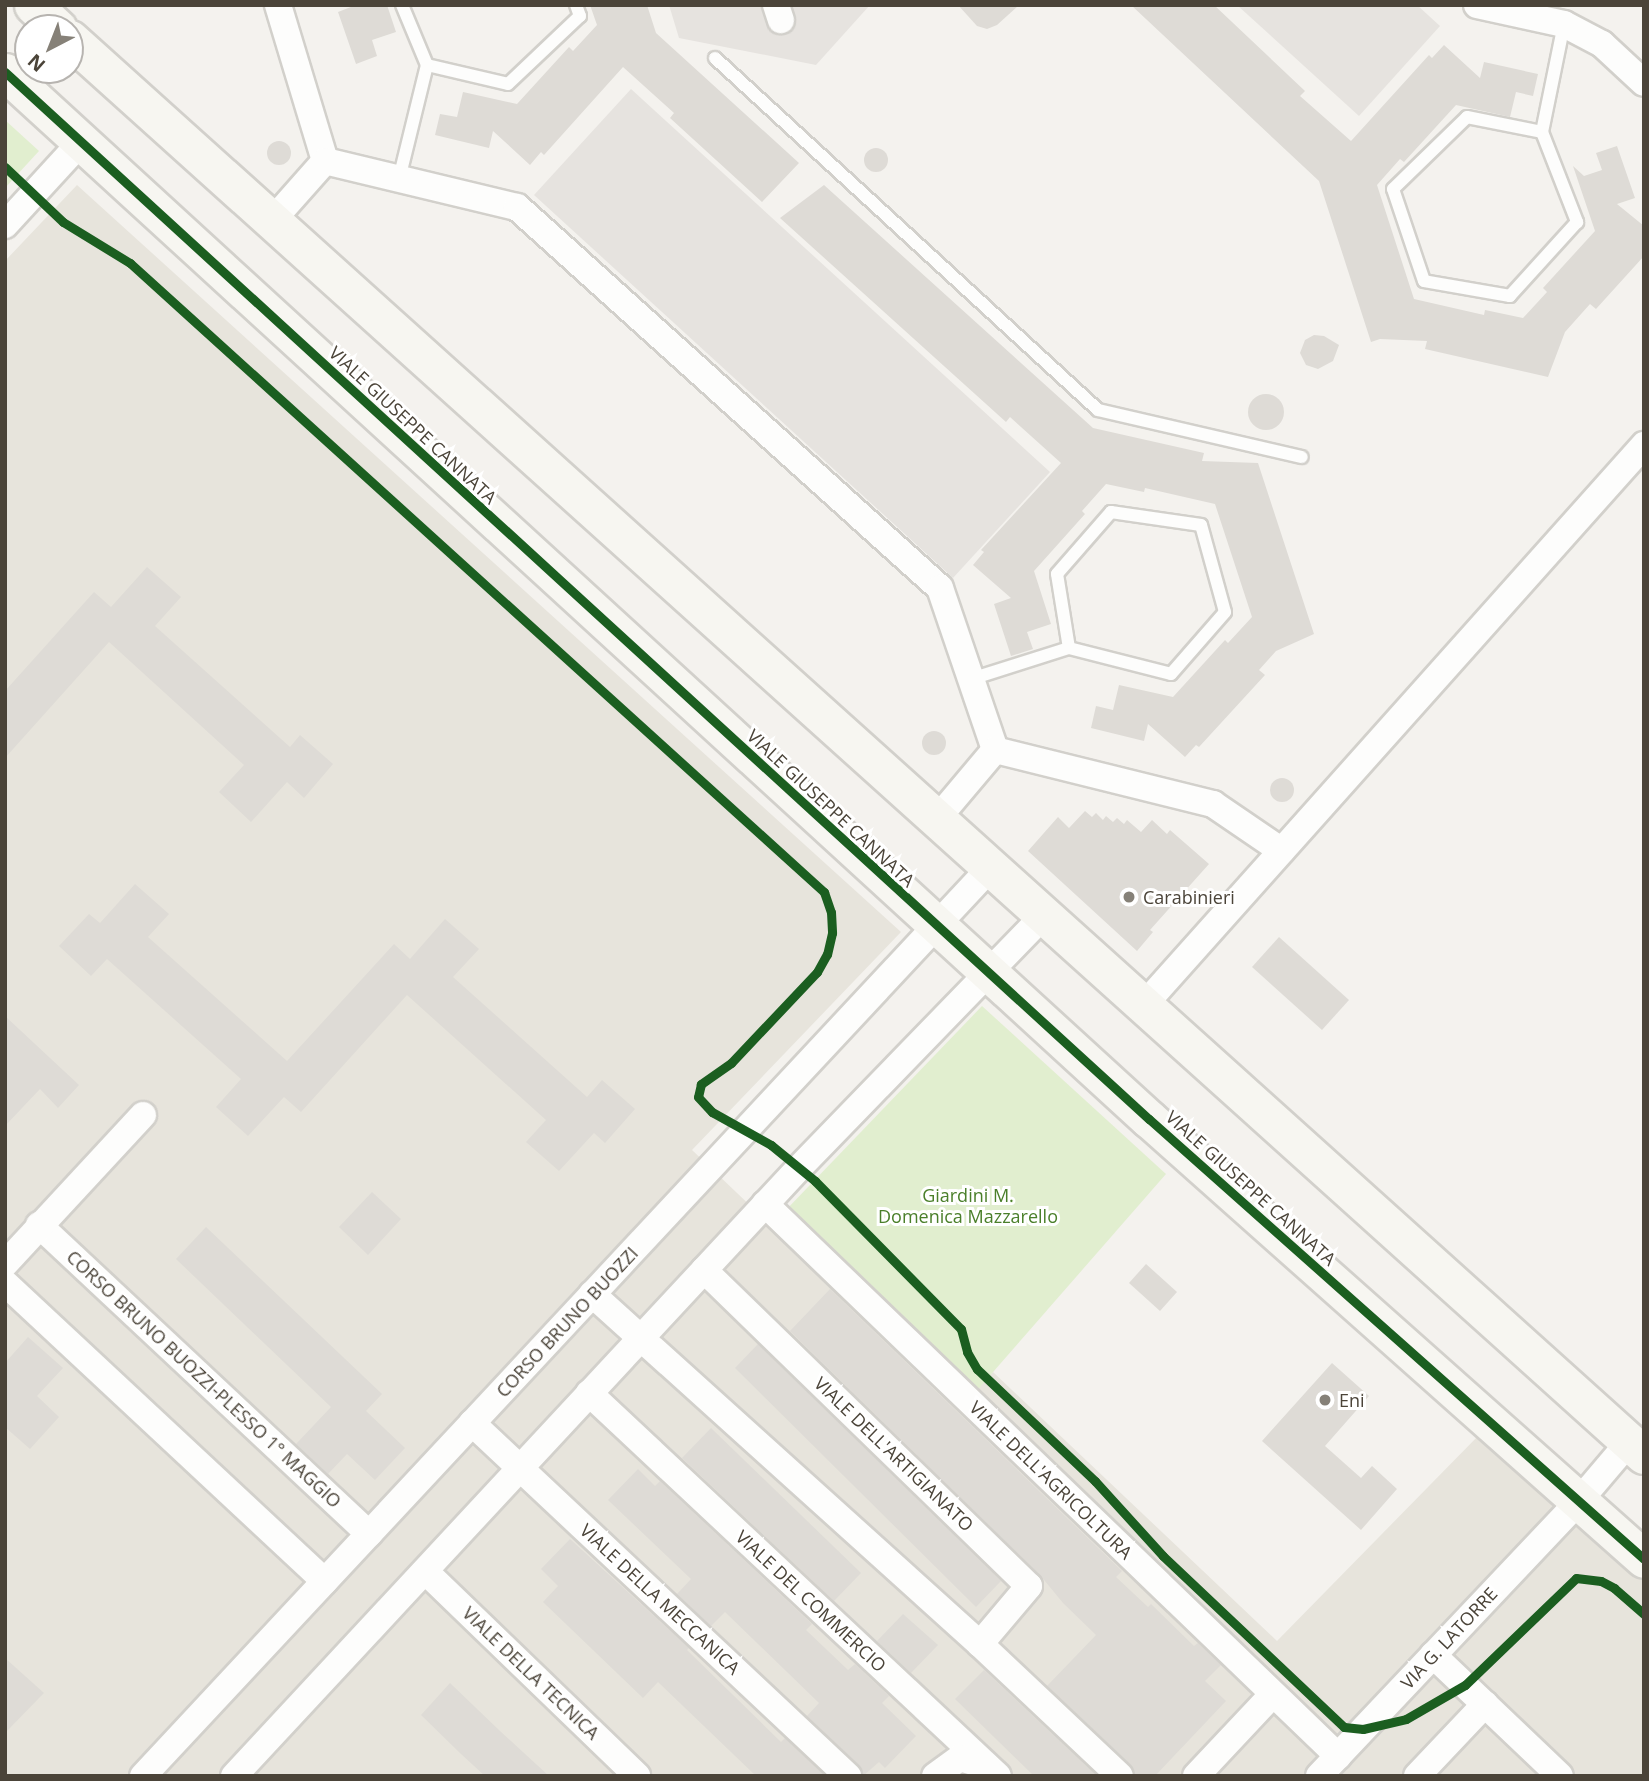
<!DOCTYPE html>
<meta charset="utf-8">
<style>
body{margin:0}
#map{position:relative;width:1649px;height:1781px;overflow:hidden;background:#f4f2ee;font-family:"Open Sans",sans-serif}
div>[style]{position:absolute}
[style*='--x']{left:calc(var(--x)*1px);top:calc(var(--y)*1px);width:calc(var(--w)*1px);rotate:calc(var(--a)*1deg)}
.residential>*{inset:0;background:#e7e4dc}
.green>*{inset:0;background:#e1eecf}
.parking>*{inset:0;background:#e6e3df}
.building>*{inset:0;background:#dedbd6}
.round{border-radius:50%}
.roads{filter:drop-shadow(2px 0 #d2d0cb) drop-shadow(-2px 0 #d2d0cb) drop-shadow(0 2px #d2d0cb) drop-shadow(0 -2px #d2d0cb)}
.lane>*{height:12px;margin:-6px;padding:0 6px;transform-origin:6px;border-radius:6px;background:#fdfdfc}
.street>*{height:26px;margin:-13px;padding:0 13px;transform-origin:13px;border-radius:13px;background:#fdfdfc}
.secondary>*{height:37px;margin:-18.5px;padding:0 18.5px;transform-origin:18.5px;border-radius:18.5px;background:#f7f6f1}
.cycleway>*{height:9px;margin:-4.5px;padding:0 4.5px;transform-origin:4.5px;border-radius:4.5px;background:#1b5e20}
.dots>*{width:19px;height:19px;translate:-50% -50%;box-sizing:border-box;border:4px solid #fff;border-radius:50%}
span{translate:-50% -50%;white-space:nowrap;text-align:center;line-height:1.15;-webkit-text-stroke:6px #fff;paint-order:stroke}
.street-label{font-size:18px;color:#4b4439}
.poi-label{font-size:18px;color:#4b4439}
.left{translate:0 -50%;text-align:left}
.park-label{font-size:18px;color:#4a7f2a}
.frame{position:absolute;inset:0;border:7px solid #4b4439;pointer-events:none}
.north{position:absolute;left:14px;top:14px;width:70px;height:70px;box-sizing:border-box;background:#fff;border:2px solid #b7b4b0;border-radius:50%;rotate:222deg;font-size:19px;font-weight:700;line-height:28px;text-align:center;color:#4b4439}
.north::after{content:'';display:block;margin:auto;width:24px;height:32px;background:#868178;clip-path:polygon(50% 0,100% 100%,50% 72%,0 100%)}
</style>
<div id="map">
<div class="residential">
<div style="clip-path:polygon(77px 185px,901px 932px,692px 1150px,961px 1407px,993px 1372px,1277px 1641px,1480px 1434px,1644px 1581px,1644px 1776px,5px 1776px,5px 261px)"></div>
</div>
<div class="green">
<div style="clip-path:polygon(5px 120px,39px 151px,5px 188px)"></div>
<div style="clip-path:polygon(982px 1006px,1166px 1174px,973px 1395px,784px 1212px)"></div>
</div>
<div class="parking">
<div style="clip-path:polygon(669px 5px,870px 5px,816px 65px,679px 38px)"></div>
<div style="clip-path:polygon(1237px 5px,1417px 5px,1440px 26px,1359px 116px)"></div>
<div style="clip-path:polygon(631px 89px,1050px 472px,953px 578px,534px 195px)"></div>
</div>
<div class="building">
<div style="clip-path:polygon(356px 5px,387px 5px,396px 32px,372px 40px,377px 56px,356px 64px,338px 12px)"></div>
<div style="clip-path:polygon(590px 5px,647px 5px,656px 33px,799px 163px,762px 202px,670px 118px,674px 113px,623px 67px,544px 155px,541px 152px,530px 165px,493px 131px,489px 148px,435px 135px,440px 114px,457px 117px,463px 92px,517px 104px,569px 47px,573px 51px,597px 25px)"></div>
<div style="clip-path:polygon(958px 5px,1019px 5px,997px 25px,987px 29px,977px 26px)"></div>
<div style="clip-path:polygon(1131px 5px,1214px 5px,1305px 91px,1300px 96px,1351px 141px,1429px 55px,1432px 58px,1444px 45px,1480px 78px,1484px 62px,1538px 74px,1533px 96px,1516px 92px,1510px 117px,1456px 105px,1404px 162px,1400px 159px,1377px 185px,1414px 299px,1484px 315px,1485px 310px,1523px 318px,1547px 292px,1543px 288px,1595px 231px,1573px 166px,1584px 176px,1602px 170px,1596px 153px,1617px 146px,1635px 198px,1617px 204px,1644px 226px,1644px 256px,1596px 309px,1590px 304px,1565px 332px,1548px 377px,1425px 349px,1427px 341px,1380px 339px,1371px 342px,1319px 181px)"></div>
<div class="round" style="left:267px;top:141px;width:24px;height:24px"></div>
<div class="round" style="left:864px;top:148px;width:24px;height:24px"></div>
<div style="clip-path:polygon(824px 185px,1093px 428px,1204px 453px,1202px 461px,1258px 463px,1314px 634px,1276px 651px,1259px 670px,1265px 675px,1199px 747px,1196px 745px,1185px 757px,1148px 724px,1144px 741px,1091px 728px,1096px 706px,1113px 710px,1119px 685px,1173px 697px,1225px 640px,1228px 643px,1252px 617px,1215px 504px,1145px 488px,1144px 492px,1106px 484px,1082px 511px,1085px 514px,1034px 571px,1051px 624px,1027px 632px,1033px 649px,1011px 656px,994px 604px,1011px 598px,973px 565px,984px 552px,981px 550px,1061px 463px,1010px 417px,1006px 422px,780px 218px)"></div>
<div style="clip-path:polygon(1314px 335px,1324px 336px,1339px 345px,1333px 361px,1318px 369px,1306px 365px,1300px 353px,1305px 340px)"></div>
<div class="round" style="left:1248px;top:394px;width:36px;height:36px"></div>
<div style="clip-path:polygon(147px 567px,181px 597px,155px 626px,290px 747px,300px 735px,333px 764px,304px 798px,287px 782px,251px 822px,219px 792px,244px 765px,109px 642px,5px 758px,5px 691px,94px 592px,111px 607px)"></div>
<div class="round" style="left:922px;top:731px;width:24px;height:24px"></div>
<div class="round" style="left:1270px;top:778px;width:24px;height:24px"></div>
<div style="clip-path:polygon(1085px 811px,1092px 817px,1096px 813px,1103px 820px,1106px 816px,1113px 822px,1117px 818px,1124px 824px,1127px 820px,1141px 832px,1152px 820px,1167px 834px,1170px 830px,1209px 864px,1150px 930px,1153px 932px,1137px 951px,1028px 851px,1058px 817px,1069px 828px)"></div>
<div style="clip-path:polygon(135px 884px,169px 914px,148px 937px,287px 1061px,394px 944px,410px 959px,445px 919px,479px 949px,453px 977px,587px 1097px,602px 1080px,635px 1109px,605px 1143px,594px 1133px,559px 1171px,526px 1142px,546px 1120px,407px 995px,301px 1112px,284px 1097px,248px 1136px,216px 1107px,241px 1079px,107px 959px,91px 976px,59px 946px,89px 914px,100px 923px)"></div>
<div style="clip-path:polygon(1279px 937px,1349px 1000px,1322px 1030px,1252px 967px)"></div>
<div style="clip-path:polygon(5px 1016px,79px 1085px,58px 1108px,40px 1089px,5px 1126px)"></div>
<div style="clip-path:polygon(372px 1192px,401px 1219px,368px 1255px,339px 1227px)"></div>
<div style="clip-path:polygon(206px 1227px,382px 1394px,366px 1411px,405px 1448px,375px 1480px,347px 1454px,328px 1474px,296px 1444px,331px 1407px,176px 1259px)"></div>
<div style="clip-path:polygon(1146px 1264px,1177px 1292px,1160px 1311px,1129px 1283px)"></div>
<div style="clip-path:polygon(830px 1289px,1122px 1571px,1116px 1577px,1148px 1607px,1151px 1604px,1194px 1646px,1198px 1643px,1221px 1665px,1205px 1681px,1226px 1701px,1155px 1776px,1135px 1776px,1131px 1765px,1047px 1686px,1096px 1635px,1063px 1603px,1040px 1575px,790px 1331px)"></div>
<div style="clip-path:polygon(28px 1337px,63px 1368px,37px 1396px,59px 1417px,30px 1449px,5px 1427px,5px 1363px)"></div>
<div style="clip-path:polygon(758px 1344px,1001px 1581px,976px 1607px,735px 1368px)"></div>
<div style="clip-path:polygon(1332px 1363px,1369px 1396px,1325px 1446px,1361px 1478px,1372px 1466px,1397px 1489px,1361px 1530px,1262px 1441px)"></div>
<div style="clip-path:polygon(711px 1428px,861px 1573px,834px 1601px,682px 1458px)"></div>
<div style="clip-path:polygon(638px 1469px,655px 1486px,660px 1481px,812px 1624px,806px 1630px,848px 1670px,855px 1664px,889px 1696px,882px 1703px,916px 1736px,885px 1768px,879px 1762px,863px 1776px,859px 1765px,807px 1716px,819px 1703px,725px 1612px,711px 1626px,677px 1594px,691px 1579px,608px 1500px)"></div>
<div style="clip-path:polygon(570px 1539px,689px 1648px,687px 1650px,781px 1742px,785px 1738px,825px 1776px,756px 1776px,658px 1682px,643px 1698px,543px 1602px,558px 1586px,541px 1569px)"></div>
<div style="clip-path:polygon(903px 1614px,938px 1645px,911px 1673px,877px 1641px)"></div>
<div style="clip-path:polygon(5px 1658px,44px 1693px,5px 1733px)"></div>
<div style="clip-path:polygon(984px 1670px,1015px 1699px,1097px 1776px,1034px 1776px,955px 1699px)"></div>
<div style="clip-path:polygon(450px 1683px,500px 1731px,549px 1776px,485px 1776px,461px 1754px,421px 1715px)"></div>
</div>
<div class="roads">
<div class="lane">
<div style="--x:715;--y:58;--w:520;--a:42.58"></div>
<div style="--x:1098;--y:410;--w:209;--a:13"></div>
<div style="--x:427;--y:65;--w:83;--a:13.2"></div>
<div style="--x:508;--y:84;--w:99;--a:-43.4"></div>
<div style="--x:580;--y:16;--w:12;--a:-110"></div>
<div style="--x:1542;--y:132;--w:97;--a:68.7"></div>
<div style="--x:1577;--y:222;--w:100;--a:132.2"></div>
<div style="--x:1510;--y:296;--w:87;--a:-170.1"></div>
<div style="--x:1424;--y:281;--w:97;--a:-108.6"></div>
<div style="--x:1393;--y:189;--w:103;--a:-44.2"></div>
<div style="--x:1467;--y:117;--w:76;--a:11.3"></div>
<div style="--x:1542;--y:132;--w:110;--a:-78.5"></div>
<div style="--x:399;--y:179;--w:117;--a:-76.2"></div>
<div style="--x:427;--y:65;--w:65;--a:-112.6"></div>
<div style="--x:971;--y:679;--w:103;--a:-17.6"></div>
<div style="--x:1069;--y:648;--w:105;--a:14.3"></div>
<div style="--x:1171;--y:674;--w:82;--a:-48.9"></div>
<div style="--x:1225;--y:612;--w:90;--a:-105.4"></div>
<div style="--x:1201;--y:525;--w:91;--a:-171.8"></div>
<div style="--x:1111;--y:512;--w:82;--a:131.1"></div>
<div style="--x:1057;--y:574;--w:75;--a:80.8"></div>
</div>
<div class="street">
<div style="--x:278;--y:5;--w:163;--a:73.2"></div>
<div style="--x:776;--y:5;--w:16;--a:72"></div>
<div style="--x:1477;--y:5;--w:89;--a:12.3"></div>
<div style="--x:1564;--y:24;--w:43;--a:27.8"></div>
<div style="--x:1602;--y:44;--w:57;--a:42.9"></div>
<div style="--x:325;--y:161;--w:197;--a:13.5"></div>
<div style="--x:517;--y:207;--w:569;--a:42.01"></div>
<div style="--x:940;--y:588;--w:171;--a:71.2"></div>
<div style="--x:995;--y:750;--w:225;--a:13.9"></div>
<div style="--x:1213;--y:804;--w:83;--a:34.3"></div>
<div style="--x:271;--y:222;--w:81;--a:-48.5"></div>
<div style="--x:5;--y:225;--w:113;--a:-47.5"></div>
<div style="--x:936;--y:820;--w:92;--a:-49.9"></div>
<div style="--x:1144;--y:1005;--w:751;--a:-48.24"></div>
<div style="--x:765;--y:1204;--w:796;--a:43.93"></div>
<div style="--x:39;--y:1225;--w:452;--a:43.1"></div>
<div style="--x:5;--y:1264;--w:203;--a:-47.2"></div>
<div style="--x:704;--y:1270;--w:453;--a:44.2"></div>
<div style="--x:1029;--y:1586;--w:76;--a:130.2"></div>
<div style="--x:5;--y:1283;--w:437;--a:43"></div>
<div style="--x:592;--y:1294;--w:523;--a:42.05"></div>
<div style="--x:980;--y:1644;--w:192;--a:43.3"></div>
<div style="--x:589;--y:1393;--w:560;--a:43.12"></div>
<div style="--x:472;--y:1423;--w:516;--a:43.19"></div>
<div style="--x:425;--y:1571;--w:295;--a:44"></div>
<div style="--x:1433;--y:1655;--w:175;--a:43.6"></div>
<div style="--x:143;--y:1776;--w:1242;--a:-46.99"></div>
<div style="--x:234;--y:1776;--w:830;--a:-47.1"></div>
<div style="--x:799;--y:1168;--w:351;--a:-45.9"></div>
<div style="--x:935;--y:1776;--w:31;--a:-36"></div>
<div style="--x:960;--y:1758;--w:28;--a:17"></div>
<div style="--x:1196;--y:1776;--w:112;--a:-46.8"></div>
<div style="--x:1319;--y:1776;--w:378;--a:-46.6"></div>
<div style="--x:1579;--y:1501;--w:77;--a:-49.7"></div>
<div style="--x:1417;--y:1776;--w:99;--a:-46.6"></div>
</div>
<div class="secondary">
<div style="--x:33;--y:5;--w:34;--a:43"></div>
<div style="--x:70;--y:39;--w:2117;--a:41.98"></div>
<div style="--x:5;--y:72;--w:1551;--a:42.47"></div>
<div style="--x:1149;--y:1119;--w:662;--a:41.63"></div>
</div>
</div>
<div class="cycleway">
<div style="--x:5;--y:72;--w:1551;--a:42.47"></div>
<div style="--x:1149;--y:1119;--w:662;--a:41.63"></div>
<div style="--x:5;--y:167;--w:80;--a:43.5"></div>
<div style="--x:63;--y:222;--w:79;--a:31.5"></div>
<div style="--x:130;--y:263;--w:937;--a:42.19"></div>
<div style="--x:824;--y:892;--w:21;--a:71"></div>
<div style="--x:831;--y:912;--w:21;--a:87"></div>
<div style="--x:832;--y:933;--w:22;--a:103"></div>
<div style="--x:827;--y:954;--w:21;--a:119"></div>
<div style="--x:817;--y:972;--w:125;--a:133.4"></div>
<div style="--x:731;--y:1063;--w:37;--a:145"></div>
<div style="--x:701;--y:1084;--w:13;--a:103"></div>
<div style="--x:698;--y:1097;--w:21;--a:47"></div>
<div style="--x:712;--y:1112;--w:68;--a:29.2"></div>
<div style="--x:771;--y:1145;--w:57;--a:39.3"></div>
<div style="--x:815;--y:1181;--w:208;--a:45.4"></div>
<div style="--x:961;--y:1329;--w:24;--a:75"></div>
<div style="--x:967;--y:1352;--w:20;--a:60"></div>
<div style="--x:977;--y:1369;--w:163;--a:43.5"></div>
<div style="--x:1095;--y:1481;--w:101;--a:47.8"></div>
<div style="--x:1163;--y:1556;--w:249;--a:43.4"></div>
<div style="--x:1344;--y:1727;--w:19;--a:6"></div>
<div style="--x:1363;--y:1729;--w:44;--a:-13.1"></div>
<div style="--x:1406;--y:1719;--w:68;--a:-30"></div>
<div style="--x:1465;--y:1685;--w:154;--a:-43.9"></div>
<div style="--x:1576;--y:1578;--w:25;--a:7"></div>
<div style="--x:1601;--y:1581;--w:15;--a:28"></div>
<div style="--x:1614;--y:1588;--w:40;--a:41"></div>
</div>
<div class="dots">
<div style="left:1129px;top:897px;background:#868178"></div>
<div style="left:1325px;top:1400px;background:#868178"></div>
</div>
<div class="street-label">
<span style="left:413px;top:425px;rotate:43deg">VIALE GIUSEPPE CANNATA</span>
<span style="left:831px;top:808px;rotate:43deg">VIALE GIUSEPPE CANNATA</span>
<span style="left:1251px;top:1188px;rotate:42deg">VIALE GIUSEPPE CANNATA</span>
<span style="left:567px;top:1322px;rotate:-47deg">CORSO BRUNO BUOZZI</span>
<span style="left:204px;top:1379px;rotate:43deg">CORSO BRUNO BUOZZI-PLESSO 1° MAGGIO</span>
<span style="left:894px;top:1454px;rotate:44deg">VIALE DELL'ARTIGIANATO</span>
<span style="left:1051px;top:1480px;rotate:44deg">VIALE DELL'AGRICOLTURA</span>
<span style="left:660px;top:1599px;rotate:43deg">VIALE DELLA MECCANICA</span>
<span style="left:811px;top:1601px;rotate:43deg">VIALE DEL COMMERCIO</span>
<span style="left:1449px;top:1638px;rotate:-47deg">VIA G. LATORRE</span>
<span style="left:531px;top:1673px;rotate:44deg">VIALE DELLA TECNICA</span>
</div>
<div class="poi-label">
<span class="left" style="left:1143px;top:897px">Carabinieri</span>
<span class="left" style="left:1339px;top:1400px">Eni</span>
</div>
<div class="park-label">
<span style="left:968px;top:1206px">Giardini M.<br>Domenica Mazzarello</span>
</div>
<div class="frame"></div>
<div class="north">N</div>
</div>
